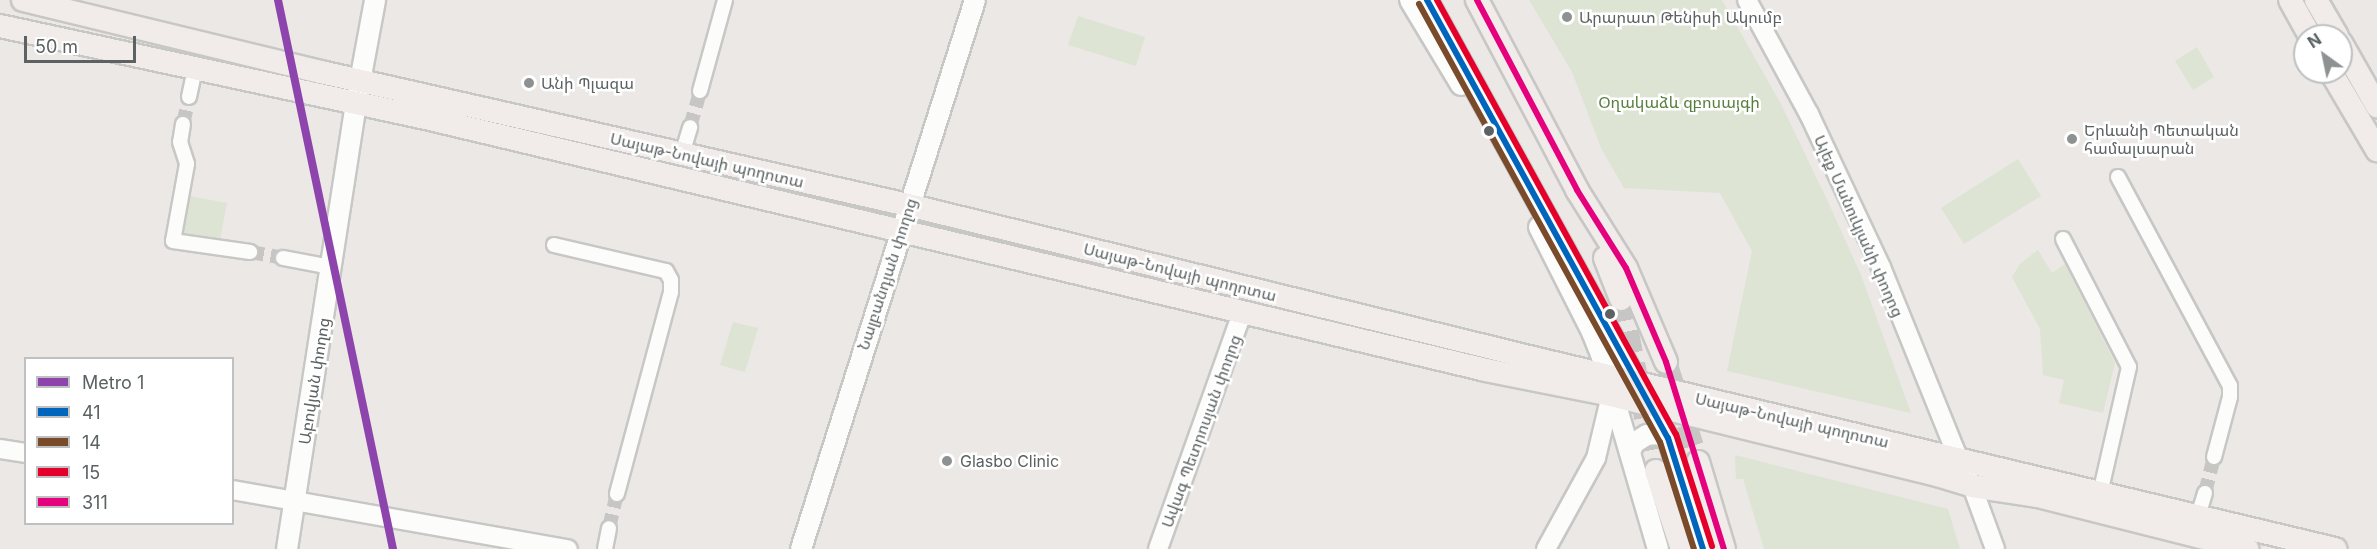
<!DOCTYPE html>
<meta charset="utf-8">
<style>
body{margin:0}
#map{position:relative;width:2377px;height:549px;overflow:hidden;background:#ebe8e6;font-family:Inter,"Noto Sans Armenian",sans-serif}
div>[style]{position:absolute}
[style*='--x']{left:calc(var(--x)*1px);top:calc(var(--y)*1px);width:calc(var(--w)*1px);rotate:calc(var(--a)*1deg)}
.green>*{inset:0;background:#dde4d3}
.minor-tunnel>*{height:14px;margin-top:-7px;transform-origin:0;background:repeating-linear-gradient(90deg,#c7c6c5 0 14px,transparent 0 21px)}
.primary-tunnel>*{height:22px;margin-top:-11px;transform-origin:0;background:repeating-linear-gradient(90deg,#c7c6c5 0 22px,transparent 0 33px)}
.roads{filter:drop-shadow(2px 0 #c7c7c6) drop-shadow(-2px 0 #c7c7c6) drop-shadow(0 2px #c7c7c6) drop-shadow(0 -2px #c7c7c6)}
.minor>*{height:14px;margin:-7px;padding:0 7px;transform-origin:7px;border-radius:7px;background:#fcfcfb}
.tertiary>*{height:18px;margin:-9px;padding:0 9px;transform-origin:9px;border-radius:9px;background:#fcfcfb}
.secondary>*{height:20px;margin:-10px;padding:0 10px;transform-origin:10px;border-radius:10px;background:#fcfcfb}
.primary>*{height:22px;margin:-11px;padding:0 11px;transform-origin:11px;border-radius:11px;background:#f1ece9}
.bus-1>*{height:6px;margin:-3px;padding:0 3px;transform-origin:3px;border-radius:3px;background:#0065bd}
.bus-2>*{height:6px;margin:-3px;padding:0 3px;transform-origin:3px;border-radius:3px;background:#7a4b2a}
.bus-3>*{height:6px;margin:-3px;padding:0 3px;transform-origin:3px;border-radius:3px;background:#e4002b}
.bus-4>*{height:6px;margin:-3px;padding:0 3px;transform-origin:3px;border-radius:3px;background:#e5007d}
.metro-1>*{height:8px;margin:-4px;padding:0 4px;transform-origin:4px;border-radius:4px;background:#8e44ad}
.dots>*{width:16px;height:16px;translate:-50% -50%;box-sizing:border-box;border:3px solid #fff;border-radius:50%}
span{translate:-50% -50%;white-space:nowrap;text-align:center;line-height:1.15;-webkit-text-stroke:5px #fff;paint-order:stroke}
.poi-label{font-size:16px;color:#5c6263}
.left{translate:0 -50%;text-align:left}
.park-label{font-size:16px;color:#587f3f}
.street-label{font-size:16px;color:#5c6263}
.legend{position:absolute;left:24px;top:357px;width:210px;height:168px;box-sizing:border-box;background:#fff;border:2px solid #bec0c1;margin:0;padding:8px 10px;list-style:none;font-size:18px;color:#5c6263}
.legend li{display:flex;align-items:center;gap:12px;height:30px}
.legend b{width:30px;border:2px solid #bec0c1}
.north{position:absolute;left:2293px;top:24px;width:60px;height:60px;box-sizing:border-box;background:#fff;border:2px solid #bec0c1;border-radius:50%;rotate:327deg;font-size:16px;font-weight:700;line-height:24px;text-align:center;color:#5c6263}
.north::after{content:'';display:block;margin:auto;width:21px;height:27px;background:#8e9191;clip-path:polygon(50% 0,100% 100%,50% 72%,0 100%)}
.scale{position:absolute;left:24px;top:36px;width:112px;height:27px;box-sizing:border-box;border:3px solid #5c6263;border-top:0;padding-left:8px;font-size:18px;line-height:21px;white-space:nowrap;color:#5c6263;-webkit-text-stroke:4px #fff;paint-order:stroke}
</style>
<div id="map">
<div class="green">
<div style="clip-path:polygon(1529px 0,1722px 0,1781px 104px,1829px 204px,1861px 275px,1911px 413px,1727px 371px,1752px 251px,1720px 193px,1624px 188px,1601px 148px,1572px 72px)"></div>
<div style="clip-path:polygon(1078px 16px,1145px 37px,1136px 66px,1068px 45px)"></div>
<div style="clip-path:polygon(2197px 47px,2214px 77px,2193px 90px,2175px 61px)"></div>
<div style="clip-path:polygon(2018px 159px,2041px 196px,1964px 244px,1941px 208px)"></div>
<div style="clip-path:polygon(189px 196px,227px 203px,220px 239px,181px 233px)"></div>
<div style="clip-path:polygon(2038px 250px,2052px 273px,2065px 264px,2115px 363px,2103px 413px,2059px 403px,2064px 380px,2043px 375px,2040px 329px,2012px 277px,2020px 264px)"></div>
<div style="clip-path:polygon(733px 322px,758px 328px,745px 372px,720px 365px)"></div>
<div style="clip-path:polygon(1735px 455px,1948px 509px,1960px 549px,1764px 549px,1743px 479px,1736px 479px)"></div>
</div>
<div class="minor-tunnel">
<div style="--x:183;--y:124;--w:28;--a:-77"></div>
<div style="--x:690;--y:127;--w:37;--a:-74"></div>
<div style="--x:250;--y:252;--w:34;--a:10"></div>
<div style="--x:2205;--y:493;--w:37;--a:-76"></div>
<div style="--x:609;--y:528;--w:35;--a:-77"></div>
</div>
<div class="primary-tunnel">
<div style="--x:1621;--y:299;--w:176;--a:78.5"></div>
<div style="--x:1666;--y:362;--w:105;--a:72.3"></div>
</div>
<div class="roads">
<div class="minor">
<div style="--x:700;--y:91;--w:94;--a:-74.6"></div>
<div style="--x:189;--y:97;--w:30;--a:-78"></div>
<div style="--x:183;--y:124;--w:18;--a:99"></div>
<div style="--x:180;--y:142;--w:23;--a:72"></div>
<div style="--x:187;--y:164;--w:78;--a:100.3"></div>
<div style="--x:173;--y:241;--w:78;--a:8.1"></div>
<div style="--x:682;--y:154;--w:28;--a:-73"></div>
<div style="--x:2118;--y:177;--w:237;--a:61.8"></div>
<div style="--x:2230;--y:386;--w:11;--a:90"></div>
<div style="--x:2230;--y:397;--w:62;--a:104.9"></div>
<div style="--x:2063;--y:239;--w:144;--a:62.7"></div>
<div style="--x:2129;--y:367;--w:130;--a:102.9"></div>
<div style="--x:554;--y:245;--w:115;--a:13.1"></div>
<div style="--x:666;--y:271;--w:10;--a:61"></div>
<div style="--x:671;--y:280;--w:12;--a:90"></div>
<div style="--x:671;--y:292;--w:209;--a:105"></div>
<div style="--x:283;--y:258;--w:49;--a:10.6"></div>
<div style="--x:2198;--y:516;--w:24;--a:-73"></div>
<div style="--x:605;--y:549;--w:21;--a:-79"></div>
</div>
<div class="tertiary">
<div style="--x:1747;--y:0;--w:130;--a:61.5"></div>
<div style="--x:1809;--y:114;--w:169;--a:64.8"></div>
<div style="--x:1881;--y:267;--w:195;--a:68"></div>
<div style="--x:1954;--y:448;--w:42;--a:64.7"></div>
<div style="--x:1972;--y:486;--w:67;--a:69.9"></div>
<div style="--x:0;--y:449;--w:26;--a:9"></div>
<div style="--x:232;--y:490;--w:341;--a:10"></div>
<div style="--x:1158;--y:549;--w:251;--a:-70.4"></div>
<div style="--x:1546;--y:549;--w:104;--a:-61.2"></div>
<div style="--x:1596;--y:458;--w:65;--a:-76.6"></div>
</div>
<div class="secondary">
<div style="--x:1410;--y:0;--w:99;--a:59"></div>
<div style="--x:1427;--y:0;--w:500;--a:61.2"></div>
<div style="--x:1668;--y:438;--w:116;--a:72.5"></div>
<div style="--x:1539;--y:227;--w:118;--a:63.2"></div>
<div style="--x:1592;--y:332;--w:24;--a:68"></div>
<div style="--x:1601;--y:354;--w:203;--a:73.7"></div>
<div style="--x:1630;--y:452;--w:10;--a:-66"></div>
<div style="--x:1634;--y:443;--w:15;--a:-32"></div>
<div style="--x:1647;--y:435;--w:10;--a:-6"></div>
<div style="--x:1657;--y:434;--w:12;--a:20"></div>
<div style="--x:287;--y:549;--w:451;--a:-81.2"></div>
<div style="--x:356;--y:103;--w:105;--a:-79.5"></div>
<div style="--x:801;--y:549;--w:576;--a:-72.41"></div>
</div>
<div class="primary">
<div style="--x:23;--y:0;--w:307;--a:13.6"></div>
<div style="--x:321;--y:72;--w:602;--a:12.77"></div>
<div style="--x:908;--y:205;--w:639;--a:13.75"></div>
<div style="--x:1529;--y:357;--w:829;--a:13.4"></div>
<div style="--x:1477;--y:0;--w:215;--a:62.2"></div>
<div style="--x:1577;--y:190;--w:92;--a:57.9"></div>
<div style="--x:1626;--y:268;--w:102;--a:66.9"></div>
<div style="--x:2290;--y:0;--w:41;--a:60.9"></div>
<div style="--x:2316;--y:0;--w:42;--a:59.7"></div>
<div style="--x:0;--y:26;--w:440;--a:12.2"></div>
<div style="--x:430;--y:119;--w:1085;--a:13.37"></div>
<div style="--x:1486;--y:370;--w:127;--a:11.3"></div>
<div style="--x:1611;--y:395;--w:336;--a:13.8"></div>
<div style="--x:1937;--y:475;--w:37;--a:17"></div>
<div style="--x:1972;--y:486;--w:67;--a:8.6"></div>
<div style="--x:2038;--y:496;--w:216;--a:14.2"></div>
<div style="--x:2341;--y:43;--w:73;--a:60.3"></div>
<div style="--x:2331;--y:72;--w:91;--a:59.5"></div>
<div style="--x:1605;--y:258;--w:44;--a:68.7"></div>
<div style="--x:1698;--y:462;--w:91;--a:73.4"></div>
<div style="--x:1656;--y:471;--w:82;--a:71.6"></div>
</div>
</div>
<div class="bus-1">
<div style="--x:1427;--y:0;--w:500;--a:61.2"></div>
<div style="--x:1668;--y:438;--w:116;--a:72.5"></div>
</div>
<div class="bus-2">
<div style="--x:1419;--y:4;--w:500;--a:61.2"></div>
<div style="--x:1660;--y:442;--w:112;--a:72.4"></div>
</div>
<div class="bus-3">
<div style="--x:1437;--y:0;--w:495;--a:61.2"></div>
<div style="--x:1676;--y:434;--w:118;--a:72.2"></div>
</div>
<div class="bus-4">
<div style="--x:1477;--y:0;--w:215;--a:62.2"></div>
<div style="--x:1577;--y:190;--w:92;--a:57.9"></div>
<div style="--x:1626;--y:268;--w:102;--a:66.9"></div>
<div style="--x:1666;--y:362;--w:196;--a:72.8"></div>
</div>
<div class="metro-1">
<div style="--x:278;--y:0;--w:561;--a:78.17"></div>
</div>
<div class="dots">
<div style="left:1567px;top:17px;background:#8e9191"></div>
<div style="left:529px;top:83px;background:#8e9191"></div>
<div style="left:1489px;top:131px;background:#5c6263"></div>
<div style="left:2072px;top:139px;background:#8e9191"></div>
<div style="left:1610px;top:314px;background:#5c6263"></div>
<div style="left:947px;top:461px;background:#8e9191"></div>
</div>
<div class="poi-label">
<span class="left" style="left:1579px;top:17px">Արարատ Թենիսի Ակումբ</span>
<span class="left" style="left:541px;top:83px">Անի Պլազա</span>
<span class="left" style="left:2084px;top:139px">Երևանի Պետական<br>համալսարան</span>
<span class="left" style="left:960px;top:461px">Glasbo Clinic</span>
</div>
<div class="park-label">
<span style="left:1679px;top:102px">Օղակաձև զբոսայգի</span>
</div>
<div class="street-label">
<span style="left:707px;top:160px;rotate:13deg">Սայաթ-Նովայի պողոտա</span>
<span style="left:1859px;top:226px;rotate:66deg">Ալեք Մանուկյանի փողոց</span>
<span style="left:1180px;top:272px;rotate:14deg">Սայաթ-Նովայի պողոտա</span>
<span style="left:887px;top:274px;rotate:-72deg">Նալբանդյան փողոց</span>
<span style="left:314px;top:381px;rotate:-81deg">Աբովյան փողոց</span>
<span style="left:1792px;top:420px;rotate:13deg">Սայաթ-Նովայի պողոտա</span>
<span style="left:1201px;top:431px;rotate:-70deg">Ավագ Պետրոսյան փողոց</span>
</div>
<ul class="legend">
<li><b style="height:8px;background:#8e44ad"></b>Metro 1</li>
<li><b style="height:8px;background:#0065bd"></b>41</li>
<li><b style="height:8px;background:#7a4b2a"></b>14</li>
<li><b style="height:8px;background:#e4002b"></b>15</li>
<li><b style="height:8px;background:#e5007d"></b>311</li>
</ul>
<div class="north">N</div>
<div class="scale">50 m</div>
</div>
